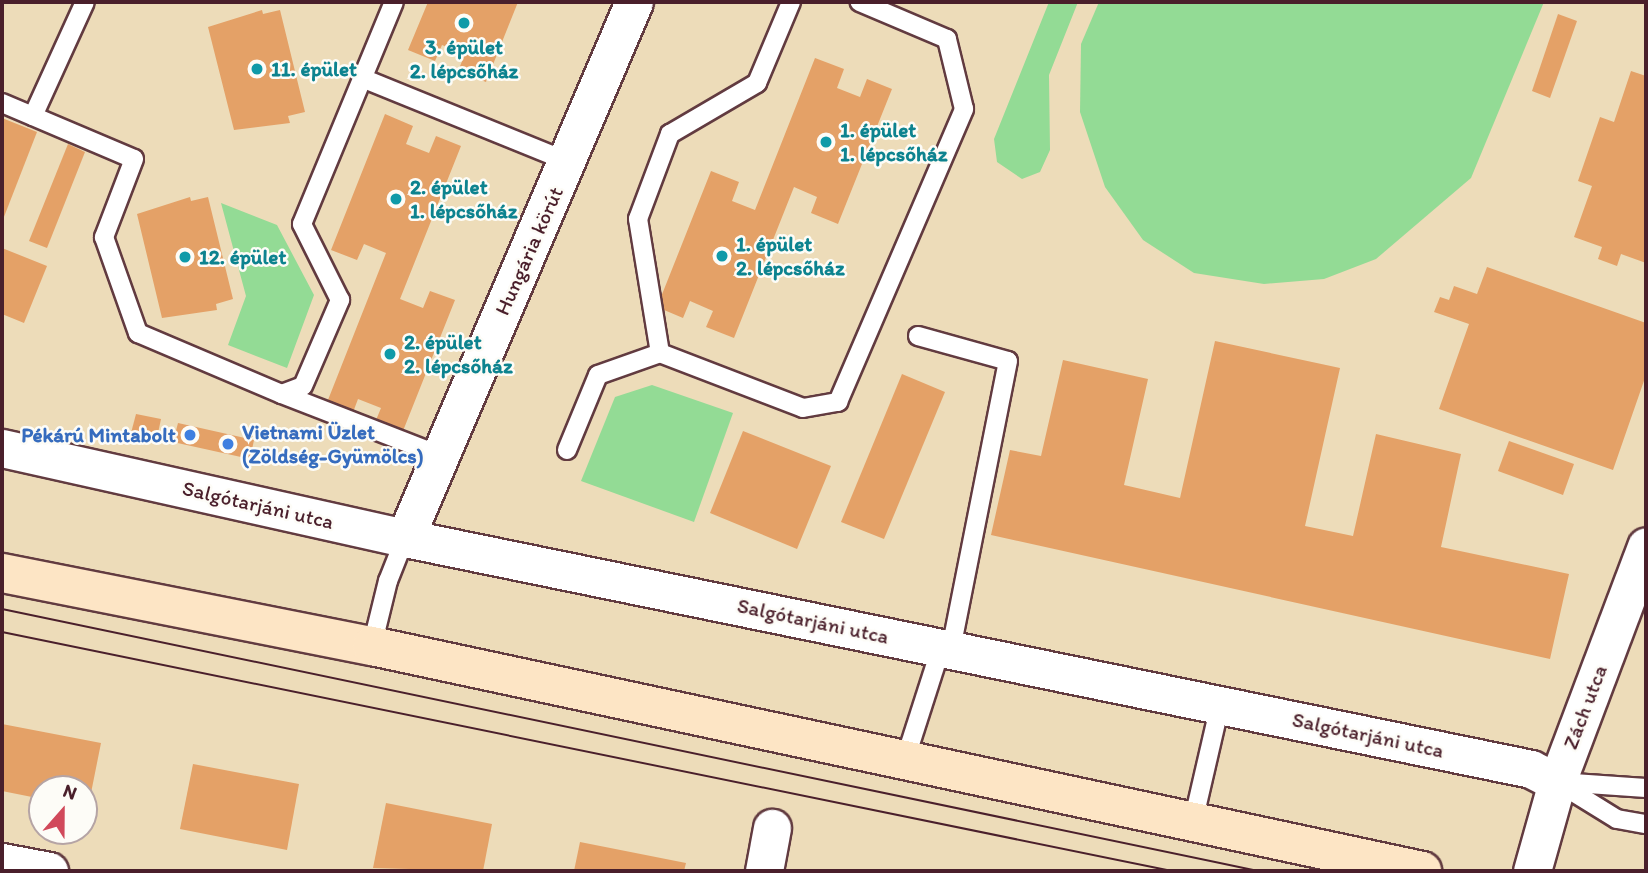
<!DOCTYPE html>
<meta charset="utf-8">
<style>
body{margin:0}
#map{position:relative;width:1648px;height:873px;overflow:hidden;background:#eddcb9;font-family:Itim,sans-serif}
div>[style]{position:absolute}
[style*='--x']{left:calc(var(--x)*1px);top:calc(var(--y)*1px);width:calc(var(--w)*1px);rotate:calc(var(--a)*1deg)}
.green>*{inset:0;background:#93db95}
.building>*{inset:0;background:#e4a167}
.roads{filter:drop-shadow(2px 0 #623b40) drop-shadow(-2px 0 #623b40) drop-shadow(0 2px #623b40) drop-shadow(0 -2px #623b40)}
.lane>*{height:18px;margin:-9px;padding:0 9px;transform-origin:9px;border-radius:9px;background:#fff}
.street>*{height:37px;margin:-18.5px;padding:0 18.5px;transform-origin:18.5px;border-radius:18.5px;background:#fff}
.secondary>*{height:38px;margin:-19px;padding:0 19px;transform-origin:19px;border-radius:19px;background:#fde5c5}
.tram>*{height:2px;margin:-1px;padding:0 1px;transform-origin:1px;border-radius:1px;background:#4a1f2b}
.dots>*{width:19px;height:19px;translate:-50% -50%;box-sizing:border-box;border:4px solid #fdfcf7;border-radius:50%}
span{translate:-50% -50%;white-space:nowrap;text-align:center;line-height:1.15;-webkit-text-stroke:5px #fdfcf7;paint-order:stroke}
.culture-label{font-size:21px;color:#0d838f;font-weight:700}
.left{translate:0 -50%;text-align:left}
.street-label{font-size:21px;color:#4a1f2b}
.shop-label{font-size:21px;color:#366cbe;font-weight:700}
.right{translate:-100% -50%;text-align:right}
.frame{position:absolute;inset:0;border:4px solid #4a1f2b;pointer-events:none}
.north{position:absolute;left:28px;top:775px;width:70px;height:70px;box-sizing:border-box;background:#fdfcf7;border:2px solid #b5a4a5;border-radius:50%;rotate:21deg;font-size:19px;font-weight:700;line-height:28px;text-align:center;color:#4a1f2b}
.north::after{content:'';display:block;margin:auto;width:24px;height:32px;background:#d1495b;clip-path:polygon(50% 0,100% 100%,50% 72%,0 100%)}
</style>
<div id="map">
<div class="green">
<div style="clip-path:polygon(1049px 2px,1078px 2px,1049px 75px,1050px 150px,1040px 172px,1022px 179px,997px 162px,994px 139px)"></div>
<div style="clip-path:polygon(1099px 2px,1544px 2px,1471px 178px,1376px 259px,1324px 279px,1264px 284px,1194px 273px,1143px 240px,1105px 187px,1080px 112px,1081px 44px)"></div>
<div style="clip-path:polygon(221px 203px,277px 225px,314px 295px,287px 368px,228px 345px,246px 296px)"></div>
<div style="clip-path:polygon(652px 385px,733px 413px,694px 522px,581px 481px,615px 397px)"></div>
</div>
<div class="building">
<div style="clip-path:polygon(428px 2px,518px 2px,486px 82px,458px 71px,465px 54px,442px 45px,435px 61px,408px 50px)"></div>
<div style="clip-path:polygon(262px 10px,263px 14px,280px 10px,305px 112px,288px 116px,290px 123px,234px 130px,208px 27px)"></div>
<div style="clip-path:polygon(1558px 14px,1577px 21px,1550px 98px,1532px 91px)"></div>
<div style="clip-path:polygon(815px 58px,844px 69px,837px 88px,860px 97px,867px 79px,892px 89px,838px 224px,811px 213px,817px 197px,794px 187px,734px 338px,706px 327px,713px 311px,690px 301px,683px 318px,657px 307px,711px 171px,739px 182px,732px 201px,755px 210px)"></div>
<div style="clip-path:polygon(1631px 71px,1646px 76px,1646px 263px,1621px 254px,1617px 266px,1598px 259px,1602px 247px,1574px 237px,1592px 186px,1578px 181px,1600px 117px,1614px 122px)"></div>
<div style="clip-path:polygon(385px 114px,413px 126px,406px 144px,429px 153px,436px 136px,461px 146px,400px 299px,423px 308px,430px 291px,455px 300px,401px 436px,374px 425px,381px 408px,358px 399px,352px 415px,326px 405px,386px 253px,364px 244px,357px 260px,331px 250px)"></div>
<div style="clip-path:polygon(2px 118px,37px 132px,2px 222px)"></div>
<div style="clip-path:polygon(68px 144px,85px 152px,47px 248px,29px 241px)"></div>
<div style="clip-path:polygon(190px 197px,191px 201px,208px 197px,233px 299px,216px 304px,217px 310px,162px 318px,137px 214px)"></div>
<div style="clip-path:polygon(2px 248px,47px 266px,24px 323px,2px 314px)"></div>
<div style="clip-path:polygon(1487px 267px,1646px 323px,1646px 375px,1613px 470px,1439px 409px,1469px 324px,1434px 312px,1440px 297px,1449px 300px,1454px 286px,1477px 294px)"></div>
<div style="clip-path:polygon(1215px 341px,1340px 368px,1305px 526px,1353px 536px,1376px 434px,1461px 454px,1441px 547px,1569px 574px,1550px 659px,991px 535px,1010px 450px,1041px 456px,1063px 360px,1148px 379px,1124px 485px,1180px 498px)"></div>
<div style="clip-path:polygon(902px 374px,945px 392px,884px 539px,841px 522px)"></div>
<div style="clip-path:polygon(136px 414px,161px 419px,157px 438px,131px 433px)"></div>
<div style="clip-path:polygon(178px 423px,254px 440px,250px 459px,173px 442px)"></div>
<div style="clip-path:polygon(743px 431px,831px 466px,797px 549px,710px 513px)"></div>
<div style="clip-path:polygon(1509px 441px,1574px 464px,1563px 495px,1498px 471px)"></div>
<div style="clip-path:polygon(2px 724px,101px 743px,88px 808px,84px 807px,84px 789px,42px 789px,42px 799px,2px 791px)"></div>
<div style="clip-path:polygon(193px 764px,299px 784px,287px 850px,180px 829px)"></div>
<div style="clip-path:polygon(386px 803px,492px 824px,483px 871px,373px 868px)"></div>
<div style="clip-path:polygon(580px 842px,686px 863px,684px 871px,574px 871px)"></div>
</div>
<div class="roads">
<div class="lane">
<div style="--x:362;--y:78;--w:223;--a:22.1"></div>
<div style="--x:2;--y:103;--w:143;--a:23"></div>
<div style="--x:134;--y:159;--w:84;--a:111"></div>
<div style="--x:104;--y:237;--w:102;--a:70.5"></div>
<div style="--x:138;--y:333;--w:156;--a:23"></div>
<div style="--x:282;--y:394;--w:22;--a:-21"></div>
<div style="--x:303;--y:386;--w:94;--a:-66.7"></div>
<div style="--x:340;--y:300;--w:85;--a:-116.6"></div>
<div style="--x:302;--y:224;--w:240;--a:-67.5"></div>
<div style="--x:33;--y:116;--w:125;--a:-65.5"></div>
<div style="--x:918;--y:336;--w:93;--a:15.5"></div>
<div style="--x:1008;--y:361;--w:295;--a:101.2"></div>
<div style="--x:660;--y:353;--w:136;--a:-99.3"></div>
<div style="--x:638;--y:219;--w:91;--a:-69.4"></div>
<div style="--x:670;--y:134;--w:101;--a:-30.4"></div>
<div style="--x:757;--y:83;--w:88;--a:-67.2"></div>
<div style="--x:282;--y:394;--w:166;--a:21.2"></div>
<div style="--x:567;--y:450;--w:81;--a:-67.5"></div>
<div style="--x:598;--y:375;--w:66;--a:-19.5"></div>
<div style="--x:660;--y:353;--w:153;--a:21"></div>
<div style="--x:803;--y:408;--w:36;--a:-10"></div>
<div style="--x:838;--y:402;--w:319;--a:-66.7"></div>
<div style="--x:964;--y:109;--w:72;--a:-103.7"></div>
<div style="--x:947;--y:39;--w:95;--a:-157"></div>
<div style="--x:372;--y:646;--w:67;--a:-76.2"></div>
<div style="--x:388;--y:581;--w:46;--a:-68.4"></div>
<div style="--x:905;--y:760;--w:118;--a:-72.2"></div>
<div style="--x:1557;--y:782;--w:70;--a:31.7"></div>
<div style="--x:1617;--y:819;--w:29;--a:10"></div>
<div style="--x:1559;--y:782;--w:87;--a:3.9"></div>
<div style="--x:1193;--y:822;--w:120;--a:-77"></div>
</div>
<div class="street">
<div style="--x:2;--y:448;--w:413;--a:12.6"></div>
<div style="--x:405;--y:538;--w:1149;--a:11.59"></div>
<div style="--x:1531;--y:769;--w:29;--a:27"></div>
<div style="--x:405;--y:538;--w:583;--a:-66.87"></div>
<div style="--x:2;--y:862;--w:48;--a:10.8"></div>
<div style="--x:764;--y:871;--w:44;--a:-79.5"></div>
<div style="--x:1532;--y:871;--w:92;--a:-74.3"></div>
<div style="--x:1557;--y:782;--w:252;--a:-69.3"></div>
</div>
<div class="secondary">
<div style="--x:2;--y:573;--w:377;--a:11.2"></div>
<div style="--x:372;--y:646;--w:1074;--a:12.09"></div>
</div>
</div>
<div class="tram">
<div style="--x:2;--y:609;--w:1283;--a:11.78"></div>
<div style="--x:2;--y:632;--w:1194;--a:11.55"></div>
</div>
<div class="dots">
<div style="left:464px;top:23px;background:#0f9aa8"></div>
<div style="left:257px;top:69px;background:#0f9aa8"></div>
<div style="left:826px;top:142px;background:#0f9aa8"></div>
<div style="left:396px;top:199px;background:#0f9aa8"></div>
<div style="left:722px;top:256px;background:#0f9aa8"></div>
<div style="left:185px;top:257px;background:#0f9aa8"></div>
<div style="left:390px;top:354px;background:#0f9aa8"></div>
<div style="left:190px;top:435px;background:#3f7fe0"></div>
<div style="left:228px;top:444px;background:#3f7fe0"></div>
</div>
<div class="culture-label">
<span style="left:464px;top:59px">3. épület<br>2. lépcsőház</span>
<span class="left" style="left:271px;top:69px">11. épület</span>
<span class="left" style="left:840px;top:142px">1. épület<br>1. lépcsőház</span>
<span class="left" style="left:410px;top:199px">2. épület<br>1. lépcsőház</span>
<span class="left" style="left:736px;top:256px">1. épület<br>2. lépcsőház</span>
<span class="left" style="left:199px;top:257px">12. épület</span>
<span class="left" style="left:404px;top:354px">2. épület<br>2. lépcsőház</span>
</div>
<div class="street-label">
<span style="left:529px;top:251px;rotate:-66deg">Hungária körút</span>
<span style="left:258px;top:505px;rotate:13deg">Salgótarjáni utca</span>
<span style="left:813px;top:621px;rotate:12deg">Salgótarjáni utca</span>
<span style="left:1585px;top:707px;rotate:-69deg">Zách utca</span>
<span style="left:1368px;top:735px;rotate:12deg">Salgótarjáni utca</span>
</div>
<div class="shop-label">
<span class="left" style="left:242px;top:444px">Vietnami Üzlet<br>(Zöldség-Gyümölcs)</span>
<span class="right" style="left:176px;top:435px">Pékárú Mintabolt</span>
</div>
<div class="frame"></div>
<div class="north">N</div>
</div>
